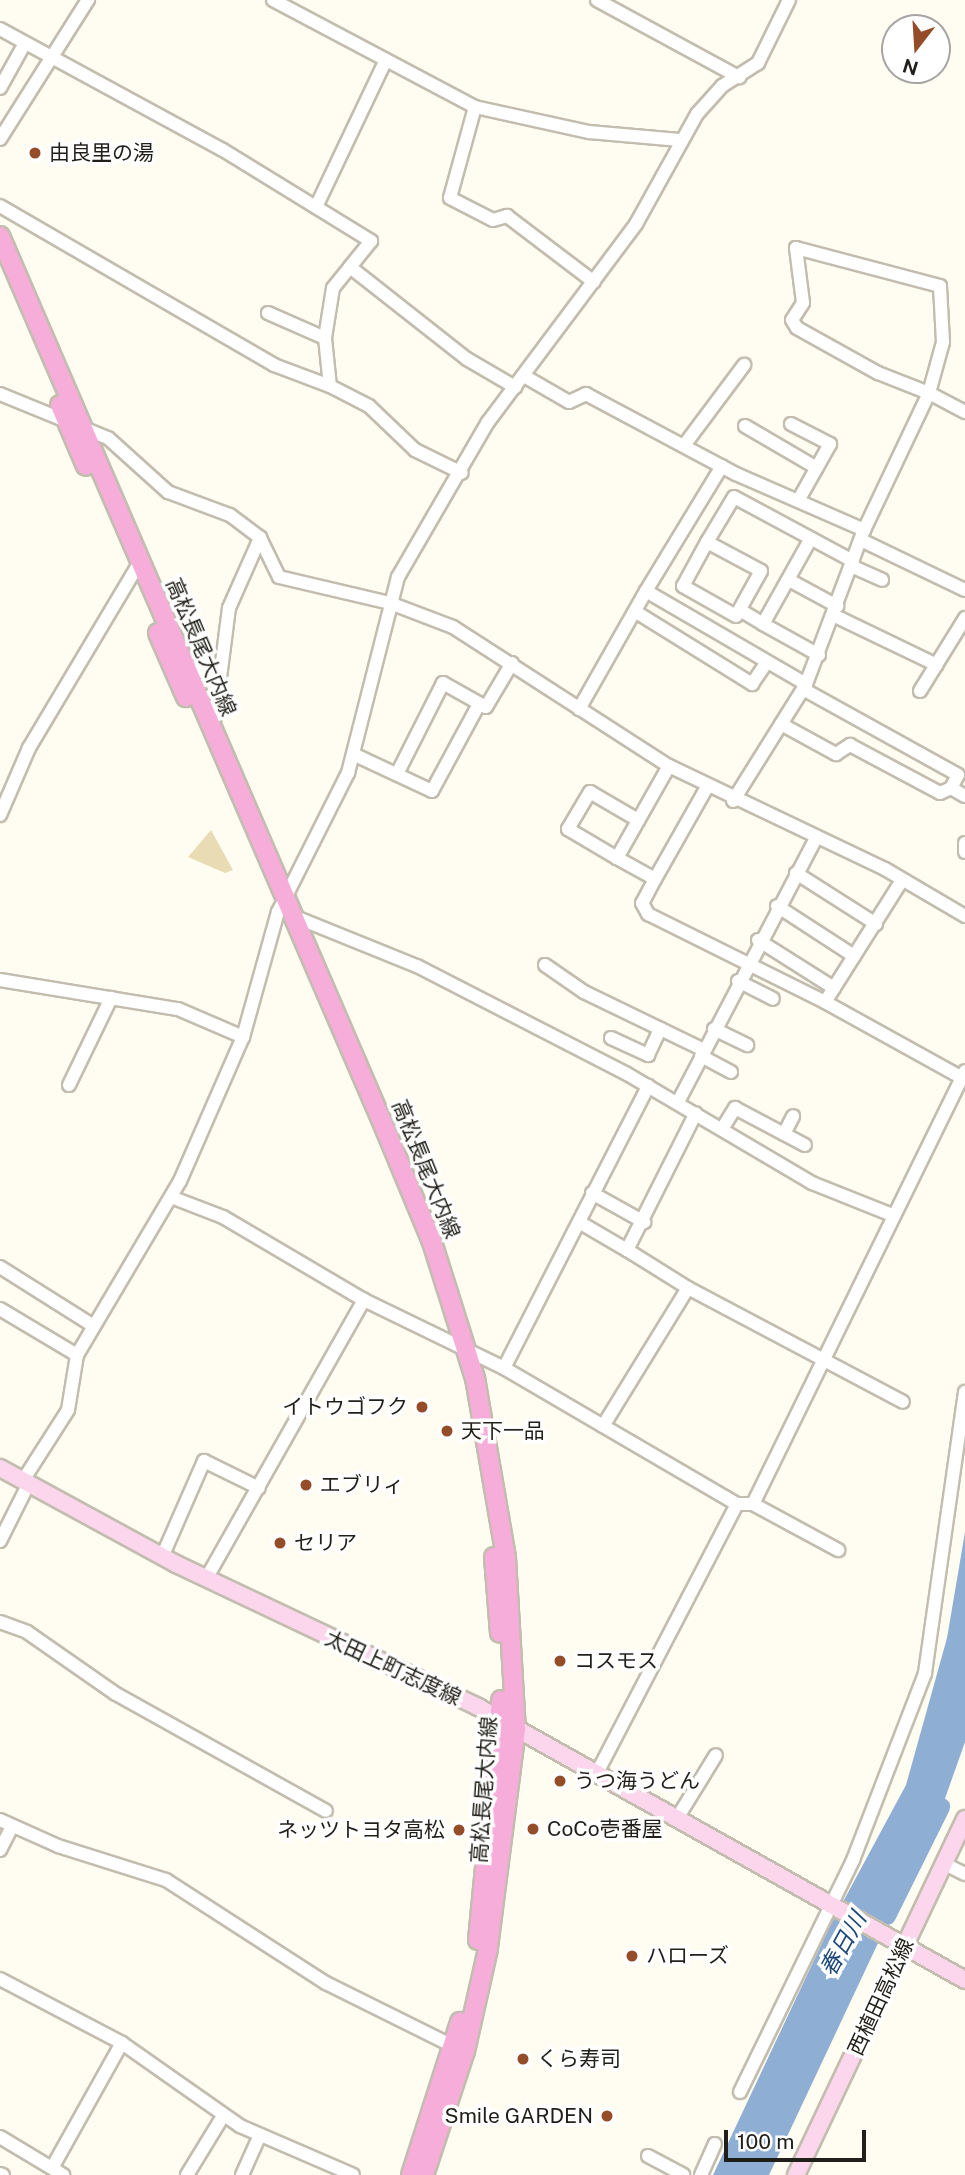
<!DOCTYPE html>
<meta charset="utf-8">
<style>
body{margin:0}
#map{position:relative;width:965px;height:2175px;overflow:hidden;background:#fffcf2;font-family:"Public Sans","Noto Sans JP",sans-serif}
div>[style]{position:absolute}
[style*='--x']{left:calc(var(--x)*1px);top:calc(var(--y)*1px);width:calc(var(--w)*1px);rotate:calc(var(--a)*1deg)}
.green>*{inset:0;background:#e9dcb4}
.water>*{inset:0;background:#8faed3}
.river>*{height:18px;margin:-9px;padding:0 9px;transform-origin:9px;border-radius:9px;background:#8faed3}
.roads{filter:drop-shadow(2px 0 #c2bdae) drop-shadow(-2px 0 #c2bdae) drop-shadow(0 2px #c2bdae) drop-shadow(0 -2px #c2bdae)}
.street>*{height:12px;margin:-6px;padding:0 6px;transform-origin:6px;border-radius:6px;background:#fff}
.secondary>*{height:16px;margin:-8px;padding:0 8px;transform-origin:8px;border-radius:8px;background:#fbd6ed}
.primary>*{height:18px;margin:-9px;padding:0 9px;transform-origin:9px;border-radius:9px;background:#f7adda}
.dots>*{width:19px;height:19px;translate:-50% -50%;box-sizing:border-box;border:4px solid #fff;border-radius:50%}
span{translate:-50% -50%;white-space:nowrap;text-align:center;line-height:1.15;-webkit-text-stroke:7px #fff;paint-order:stroke}
.poi-label{font-size:21px;color:#201f19}
.left{translate:0 -50%;text-align:left}
.right{translate:-100% -50%;text-align:right}
.street-label{font-size:21px;color:#201f19}
.water-label{font-size:23px;color:#1d4878;font-style:italic}
.north{position:absolute;left:881px;top:14px;width:70px;height:70px;box-sizing:border-box;background:#fff;border:2px solid #a6a5a3;border-radius:50%;rotate:197deg;font-size:19px;font-weight:700;line-height:28px;text-align:center;color:#201f19}
.north::after{content:'';display:block;margin:auto;width:24px;height:32px;background:#954d29;clip-path:polygon(50% 0,100% 100%,50% 72%,0 100%)}
.scale{position:absolute;left:724px;top:2130px;width:142px;height:32px;box-sizing:border-box;border:4px solid #201f19;border-top:0;padding-left:9px;font-size:21px;line-height:24px;white-space:nowrap;color:#201f19;-webkit-text-stroke:5px #fff;paint-order:stroke}
</style>
<div id="map">
<div class="green">
<div style="clip-path:polygon(211px 830px,233px 870px,225px 873px,188px 857px)"></div>
</div>
<div class="water">
<div style="clip-path:polygon(965px 1532px,965px 1742px,942px 1807px,769px 2175px,713px 2175px,831px 1924px,906px 1785px,947px 1638px)"></div>
</div>
<div class="river">
<div style="--x:887;--y:1916;--w:122;--a:-63.6"></div>
</div>
<div class="roads">
<div class="street">
<div style="--x:273;--y:0;--w:229;--a:27.9"></div>
<div style="--x:475;--y:107;--w:117;--a:12.4"></div>
<div style="--x:589;--y:132;--w:91;--a:5"></div>
<div style="--x:597;--y:0;--w:162;--a:28.5"></div>
<div style="--x:0;--y:29;--w:254;--a:28.5"></div>
<div style="--x:223;--y:150;--w:174;--a:31.6"></div>
<div style="--x:371;--y:241;--w:33;--a:129"></div>
<div style="--x:350;--y:267;--w:149;--a:38.2"></div>
<div style="--x:467;--y:359;--w:56;--a:30.3"></div>
<div style="--x:0;--y:88;--w:51;--a:-60.9"></div>
<div style="--x:475;--y:107;--w:94;--a:105.4"></div>
<div style="--x:450;--y:198;--w:48;--a:27.1"></div>
<div style="--x:493;--y:220;--w:15;--a:-16"></div>
<div style="--x:507;--y:216;--w:109;--a:37.2"></div>
<div style="--x:0;--y:139;--w:165;--a:-57.7"></div>
<div style="--x:0;--y:206;--w:317;--a:30.1"></div>
<div style="--x:274;--y:365;--w:60;--a:20.6"></div>
<div style="--x:316;--y:207;--w:161;--a:-64.6"></div>
<div style="--x:350;--y:267;--w:27;--a:129"></div>
<div style="--x:333;--y:288;--w:51;--a:99.1"></div>
<div style="--x:325;--y:338;--w:48;--a:84.1"></div>
<div style="--x:330;--y:386;--w:44;--a:27.1"></div>
<div style="--x:369;--y:406;--w:64;--a:43.7"></div>
<div style="--x:415;--y:450;--w:52;--a:26.1"></div>
<div style="--x:268;--y:313;--w:62;--a:23.7"></div>
<div style="--x:524;--y:376;--w:52;--a:30"></div>
<div style="--x:569;--y:402;--w:19;--a:-25"></div>
<div style="--x:586;--y:394;--w:170;--a:28.1"></div>
<div style="--x:736;--y:474;--w:140;--a:23.6"></div>
<div style="--x:0;--y:394;--w:117;--a:22.2"></div>
<div style="--x:108;--y:438;--w:81;--a:42"></div>
<div style="--x:168;--y:492;--w:66;--a:20.4"></div>
<div style="--x:230;--y:515;--w:38;--a:37"></div>
<div style="--x:260;--y:538;--w:43;--a:64"></div>
<div style="--x:279;--y:577;--w:114;--a:13.2"></div>
<div style="--x:390;--y:603;--w:67;--a:20.9"></div>
<div style="--x:453;--y:627;--w:257;--a:32.8"></div>
<div style="--x:669;--y:766;--w:239;--a:25.5"></div>
<div style="--x:885;--y:869;--w:93;--a:30.4"></div>
<div style="--x:791;--y:424;--w:44;--a:27.1"></div>
<div style="--x:830;--y:444;--w:65;--a:119.3"></div>
<div style="--x:745;--y:426;--w:83;--a:30.3"></div>
<div style="--x:685;--y:444;--w:99;--a:-53.2"></div>
<div style="--x:861;--y:540;--w:115;--a:25.7"></div>
<div style="--x:707;--y:542;--w:61;--a:28.2"></div>
<div style="--x:761;--y:571;--w:51;--a:119.1"></div>
<div style="--x:736;--y:616;--w:61;--a:-150.5"></div>
<div style="--x:683;--y:586;--w:50;--a:-61.4"></div>
<div style="--x:707;--y:542;--w:52;--a:-59"></div>
<div style="--x:734;--y:497;--w:135;--a:28.3"></div>
<div style="--x:851;--y:566;--w:34;--a:24"></div>
<div style="--x:789;--y:580;--w:55;--a:28.4"></div>
<div style="--x:646;--y:591;--w:146;--a:-58.7"></div>
<div style="--x:740;--y:610;--w:27;--a:31"></div>
<div style="--x:763;--y:624;--w:98;--a:-60.8"></div>
<div style="--x:636;--y:612;--w:137;--a:31.8"></div>
<div style="--x:752;--y:684;--w:25;--a:-56"></div>
<div style="--x:833;--y:615;--w:115;--a:25.7"></div>
<div style="--x:763;--y:624;--w:64;--a:29"></div>
<div style="--x:187;--y:669;--w:32;--a:11"></div>
<div style="--x:803;--y:689;--w:177;--a:29"></div>
<div style="--x:958;--y:775;--w:15;--a:118"></div>
<div style="--x:920;--y:691;--w:86;--a:-58.3"></div>
<div style="--x:579;--y:709;--w:136;--a:-60.4"></div>
<div style="--x:646;--y:591;--w:185;--a:30.2"></div>
<div style="--x:208;--y:720;--w:8;--a:-23"></div>
<div style="--x:215;--y:717;--w:110;--a:-82.7"></div>
<div style="--x:229;--y:608;--w:77;--a:-66.1"></div>
<div style="--x:781;--y:724;--w:63;--a:28.6"></div>
<div style="--x:836;--y:754;--w:17;--a:-33"></div>
<div style="--x:850;--y:745;--w:102;--a:28.1"></div>
<div style="--x:940;--y:793;--w:12;--a:-24"></div>
<div style="--x:951;--y:788;--w:16;--a:30"></div>
<div style="--x:353;--y:754;--w:87;--a:25.1"></div>
<div style="--x:432;--y:791;--w:99;--a:-61.6"></div>
<div style="--x:669;--y:766;--w:106;--a:119.5"></div>
<div style="--x:617;--y:858;--w:43;--a:28.9"></div>
<div style="--x:655;--y:879;--w:106;--a:-60.5"></div>
<div style="--x:397;--y:774;--w:102;--a:-63.2"></div>
<div style="--x:443;--y:683;--w:49;--a:29.2"></div>
<div style="--x:486;--y:707;--w:51;--a:-59.4"></div>
<div style="--x:733;--y:801;--w:138;--a:-58"></div>
<div style="--x:806;--y:684;--w:165;--a:-69.4"></div>
<div style="--x:864;--y:530;--w:152;--a:-64.6"></div>
<div style="--x:929;--y:393;--w:53;--a:-74.6"></div>
<div style="--x:943;--y:342;--w:56;--a:-93.1"></div>
<div style="--x:940;--y:286;--w:149;--a:-165.2"></div>
<div style="--x:796;--y:248;--w:55;--a:82.7"></div>
<div style="--x:803;--y:303;--w:20;--a:123"></div>
<div style="--x:792;--y:320;--w:9;--a:58"></div>
<div style="--x:797;--y:328;--w:93;--a:29.1"></div>
<div style="--x:878;--y:373;--w:55;--a:21.4"></div>
<div style="--x:929;--y:393;--w:41;--a:27.8"></div>
<div style="--x:0;--y:815;--w:73;--a:-66.6"></div>
<div style="--x:29;--y:748;--w:217;--a:-59.2"></div>
<div style="--x:965;--y:843;--w:9;--a:90"></div>
<div style="--x:617;--y:858;--w:57;--a:-149.4"></div>
<div style="--x:568;--y:829;--w:43;--a:-59.3"></div>
<div style="--x:590;--y:792;--w:56;--a:30.3"></div>
<div style="--x:796;--y:873;--w:95;--a:32.5"></div>
<div style="--x:655;--y:879;--w:27;--a:118"></div>
<div style="--x:642;--y:903;--w:13;--a:61"></div>
<div style="--x:648;--y:914;--w:198;--a:26.4"></div>
<div style="--x:825;--y:1002;--w:144;--a:-57.7"></div>
<div style="--x:777;--y:906;--w:92;--a:33"></div>
<div style="--x:293;--y:916;--w:134;--a:22"></div>
<div style="--x:417;--y:966;--w:236;--a:27.2"></div>
<div style="--x:627;--y:1074;--w:215;--a:30.5"></div>
<div style="--x:812;--y:1183;--w:84;--a:21.7"></div>
<div style="--x:758;--y:940;--w:90;--a:32.3"></div>
<div style="--x:545;--y:965;--w:47;--a:34.7"></div>
<div style="--x:584;--y:992;--w:133;--a:25.8"></div>
<div style="--x:0;--y:980;--w:180;--a:9.3"></div>
<div style="--x:178;--y:1009;--w:71;--a:23.3"></div>
<div style="--x:738;--y:981;--w:39;--a:27"></div>
<div style="--x:825;--y:1002;--w:157;--a:29"></div>
<div style="--x:714;--y:1029;--w:37;--a:26"></div>
<div style="--x:611;--y:1038;--w:41;--a:24.7"></div>
<div style="--x:648;--y:1055;--w:29;--a:-65"></div>
<div style="--x:701;--y:1056;--w:34;--a:28"></div>
<div style="--x:69;--y:1085;--w:97;--a:-64.2"></div>
<div style="--x:678;--y:1102;--w:298;--a:-62.4"></div>
<div style="--x:722;--y:1129;--w:25;--a:-58"></div>
<div style="--x:735;--y:1108;--w:79;--a:27.9"></div>
<div style="--x:784;--y:1134;--w:20;--a:-63"></div>
<div style="--x:592;--y:1193;--w:60;--a:29.1"></div>
<div style="--x:171;--y:1197;--w:56;--a:21"></div>
<div style="--x:223;--y:1217;--w:164;--a:30.5"></div>
<div style="--x:364;--y:1300;--w:156;--a:25.9"></div>
<div style="--x:504;--y:1368;--w:270;--a:30.3"></div>
<div style="--x:737;--y:1504;--w:305;--a:117.5"></div>
<div style="--x:579;--y:1222;--w:56;--a:30.3"></div>
<div style="--x:627;--y:1250;--w:153;--a:-63.3"></div>
<div style="--x:0;--y:1267;--w:109;--a:32.2"></div>
<div style="--x:688;--y:1288;--w:243;--a:27.9"></div>
<div style="--x:0;--y:1309;--w:90;--a:30.9"></div>
<div style="--x:504;--y:1368;--w:317;--a:-62.9"></div>
<div style="--x:603;--y:1426;--w:162;--a:-58.4"></div>
<div style="--x:688;--y:1288;--w:72;--a:-148.1"></div>
<div style="--x:22;--y:1482;--w:85;--a:-57.4"></div>
<div style="--x:68;--y:1410;--w:56;--a:-80.7"></div>
<div style="--x:77;--y:1355;--w:202;--a:-59.4"></div>
<div style="--x:180;--y:1181;--w:157;--a:-66.4"></div>
<div style="--x:243;--y:1037;--w:130;--a:-74.4"></div>
<div style="--x:278;--y:912;--w:156;--a:-63.3"></div>
<div style="--x:348;--y:773;--w:202;--a:-75.7"></div>
<div style="--x:398;--y:577;--w:179;--a:-59.9"></div>
<div style="--x:488;--y:422;--w:247;--a:-53.2"></div>
<div style="--x:636;--y:224;--w:126;--a:-61"></div>
<div style="--x:697;--y:114;--w:38;--a:-48"></div>
<div style="--x:722;--y:86;--w:43;--a:-32.6"></div>
<div style="--x:758;--y:63;--w:70;--a:-63.8"></div>
<div style="--x:737;--y:1504;--w:16;--a:0"></div>
<div style="--x:753;--y:1504;--w:482;--a:-63.9"></div>
<div style="--x:753;--y:1504;--w:97;--a:28.4"></div>
<div style="--x:0;--y:1541;--w:63;--a:-63.4"></div>
<div style="--x:162;--y:1557;--w:105;--a:-66.4"></div>
<div style="--x:204;--y:1461;--w:61;--a:26.1"></div>
<div style="--x:206;--y:1579;--w:321;--a:-60.5"></div>
<div style="--x:0;--y:1622;--w:29;--a:20"></div>
<div style="--x:27;--y:1632;--w:108;--a:34.9"></div>
<div style="--x:116;--y:1694;--w:240;--a:29.1"></div>
<div style="--x:0;--y:1820;--w:64;--a:24.1"></div>
<div style="--x:58;--y:1846;--w:113;--a:17.5"></div>
<div style="--x:166;--y:1880;--w:190;--a:32.8"></div>
<div style="--x:326;--y:1983;--w:146;--a:26.4"></div>
<div style="--x:676;--y:1820;--w:76;--a:-58.4"></div>
<div style="--x:0;--y:1850;--w:27;--a:-63"></div>
<div style="--x:945;--y:1864;--w:22;--a:27"></div>
<div style="--x:0;--y:1979;--w:138;--a:27.7"></div>
<div style="--x:122;--y:2043;--w:144;--a:35.1"></div>
<div style="--x:240;--y:2126;--w:123;--a:23.4"></div>
<div style="--x:740;--y:2092;--w:258;--a:-64"></div>
<div style="--x:853;--y:1860;--w:200;--a:-68.9"></div>
<div style="--x:925;--y:1673;--w:284;--a:-81.9"></div>
<div style="--x:0;--y:2137;--w:74;--a:31.1"></div>
<div style="--x:648;--y:2156;--w:40;--a:28"></div>
<div style="--x:52;--y:2168;--w:143;--a:-60.8"></div>
<div style="--x:0;--y:2174;--w:3;--a:18"></div>
<div style="--x:187;--y:2175;--w:69;--a:-58.6"></div>
<div style="--x:242;--y:2175;--w:44;--a:-65.8"></div>
<div style="--x:701;--y:2175;--w:34;--a:-66"></div>
</div>
<div class="secondary">
<div style="--x:0;--y:1468;--w:200;--a:28.6"></div>
<div style="--x:176;--y:1564;--w:334;--a:25.3"></div>
<div style="--x:478;--y:1707;--w:558;--a:29.27"></div>
<div style="--x:796;--y:2175;--w:394;--a:-64.6"></div>
</div>
<div class="primary">
<div style="--x:0;--y:236;--w:975;--a:66.67"></div>
<div style="--x:386;--y:1131;--w:120;--a:67.5"></div>
<div style="--x:432;--y:1242;--w:143;--a:72.5"></div>
<div style="--x:475;--y:1378;--w:183;--a:80.2"></div>
<div style="--x:506;--y:1558;--w:171;--a:86.7"></div>
<div style="--x:516;--y:1729;--w:222;--a:97.3"></div>
<div style="--x:488;--y:1949;--w:105;--a:102.7"></div>
<div style="--x:465;--y:2051;--w:131;--a:108.3"></div>
<div style="--x:60;--y:405;--w:66;--a:66.9"></div>
<div style="--x:158;--y:633;--w:70;--a:66.4"></div>
<div style="--x:494;--y:1557;--w:76;--a:85.5"></div>
<div style="--x:478;--y:1940;--w:241;--a:-84.5"></div>
<div style="--x:411;--y:2175;--w:161;--a:-72.2"></div>
</div>
</div>
<div class="dots">
<div style="left:35px;top:153px;background:#954d29"></div>
<div style="left:422px;top:1407px;background:#954d29"></div>
<div style="left:447px;top:1431px;background:#954d29"></div>
<div style="left:306px;top:1485px;background:#954d29"></div>
<div style="left:280px;top:1543px;background:#954d29"></div>
<div style="left:560px;top:1661px;background:#954d29"></div>
<div style="left:560px;top:1781px;background:#954d29"></div>
<div style="left:533px;top:1829px;background:#954d29"></div>
<div style="left:459px;top:1830px;background:#954d29"></div>
<div style="left:632px;top:1956px;background:#954d29"></div>
<div style="left:523px;top:2059px;background:#954d29"></div>
<div style="left:607px;top:2116px;background:#954d29"></div>
</div>
<div class="poi-label">
<span class="left" style="left:49px;top:153px">由良里の湯</span>
<span class="right" style="left:408px;top:1407px">イトウゴフク</span>
<span class="left" style="left:461px;top:1431px">天下一品</span>
<span class="left" style="left:320px;top:1485px">エブリィ</span>
<span class="left" style="left:294px;top:1543px">セリア</span>
<span class="left" style="left:574px;top:1661px">コスモス</span>
<span class="left" style="left:574px;top:1781px">うつ海うどん</span>
<span class="left" style="left:547px;top:1829px">CoCo壱番屋</span>
<span class="right" style="left:445px;top:1830px">ネッツトヨタ高松</span>
<span class="left" style="left:646px;top:1956px">ハローズ</span>
<span class="left" style="left:537px;top:2059px">くら寿司</span>
<span class="right" style="left:593px;top:2116px">Smile GARDEN</span>
</div>
<div class="street-label">
<span style="left:201px;top:647px;rotate:67deg">高松長尾大内線</span>
<span style="left:426px;top:1169px;rotate:68deg">高松長尾大内線</span>
<span style="left:393px;top:1668px;rotate:25deg">太田上町志度線</span>
<span style="left:484px;top:1790px;rotate:-86deg">高松長尾大内線</span>
<span style="left:881px;top:1997px;rotate:-65deg">西植田高松線</span>
</div>
<div class="water-label">
<span style="left:843px;top:1944px;rotate:-61deg">春日川</span>
</div>
<div class="north">N</div>
<div class="scale">100 m</div>
</div>
